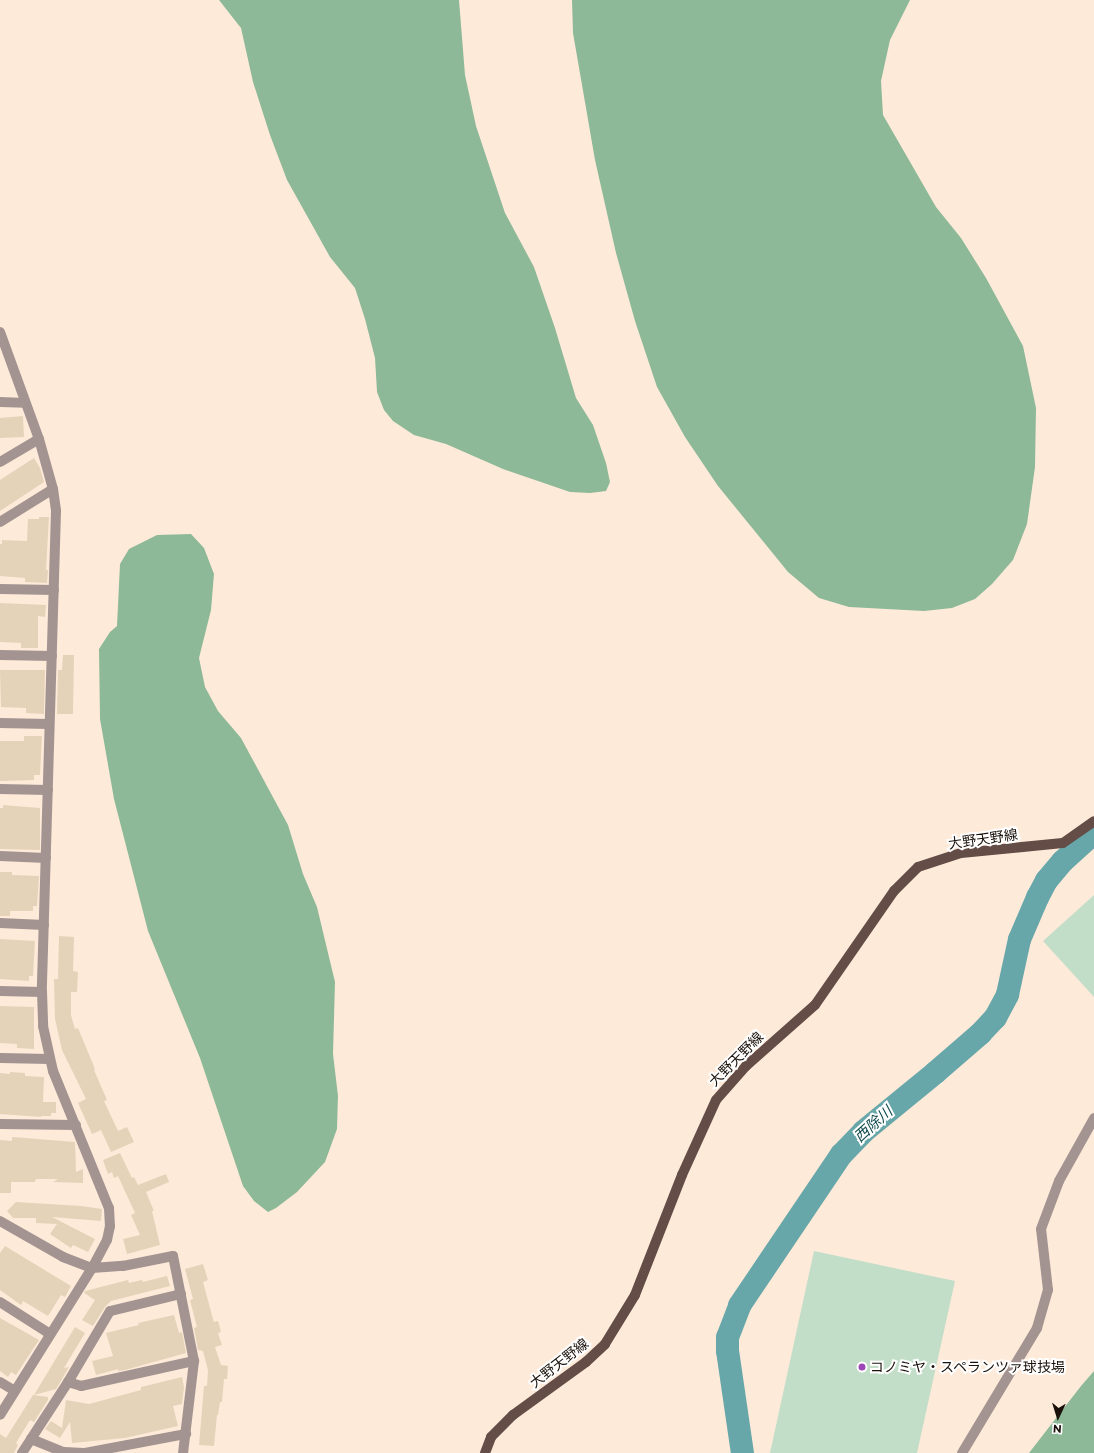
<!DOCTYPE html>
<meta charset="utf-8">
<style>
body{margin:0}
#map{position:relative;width:1094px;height:1453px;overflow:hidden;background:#feead9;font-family:Montserrat,"Noto Sans JP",sans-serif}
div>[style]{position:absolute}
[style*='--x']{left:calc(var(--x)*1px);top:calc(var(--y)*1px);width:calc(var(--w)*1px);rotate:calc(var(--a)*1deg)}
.green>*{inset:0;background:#c2dec9}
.forest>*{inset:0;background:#8db998}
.river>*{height:23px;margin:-11.5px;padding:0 11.5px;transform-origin:11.5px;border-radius:11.5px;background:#67a7aa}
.building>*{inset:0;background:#e4d3b9}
.minor>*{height:10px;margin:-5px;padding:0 5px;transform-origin:5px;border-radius:5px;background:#a39491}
.major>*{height:10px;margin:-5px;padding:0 5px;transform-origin:5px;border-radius:5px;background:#644c47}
.dots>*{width:11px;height:11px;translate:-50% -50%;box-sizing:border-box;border:2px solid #fff;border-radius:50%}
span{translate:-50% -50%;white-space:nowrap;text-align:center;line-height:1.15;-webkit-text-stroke:4px #fff;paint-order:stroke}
.street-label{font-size:14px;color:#1a120a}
.poi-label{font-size:14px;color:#1a120a}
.left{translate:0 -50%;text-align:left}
.water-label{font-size:15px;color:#104a4d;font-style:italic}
.north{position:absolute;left:1038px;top:1397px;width:40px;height:40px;-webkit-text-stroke:3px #fff;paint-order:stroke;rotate:184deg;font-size:11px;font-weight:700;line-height:16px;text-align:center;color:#1a120a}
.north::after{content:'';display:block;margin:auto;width:14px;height:18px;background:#1a120a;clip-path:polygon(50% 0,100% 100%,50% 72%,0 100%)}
</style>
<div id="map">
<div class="green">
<div style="clip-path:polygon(1094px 895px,1094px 997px,1043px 941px)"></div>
<div style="clip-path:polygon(814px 1251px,955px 1281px,917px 1453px,770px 1453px)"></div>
</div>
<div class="forest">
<div style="clip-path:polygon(219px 0,459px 0,465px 75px,476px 126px,505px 213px,534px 267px,555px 328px,576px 398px,593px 425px,606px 463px,610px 482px,606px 491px,590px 493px,570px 492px,503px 469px,446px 444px,414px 435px,393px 421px,384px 410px,377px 392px,375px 358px,365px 319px,355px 288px,330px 257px,287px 180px,270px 135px,253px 82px,241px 28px)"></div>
<div style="clip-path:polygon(572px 0,910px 0,890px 40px,881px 81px,883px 115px,936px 207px,961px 238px,986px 278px,1023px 346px,1036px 408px,1035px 467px,1027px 524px,1013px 560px,992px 584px,975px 599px,952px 608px,924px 611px,849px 607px,819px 598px,788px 572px,718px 486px,685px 437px,657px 387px,635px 321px,616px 253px,595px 160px,573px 33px)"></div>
<div style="clip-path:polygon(191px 534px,204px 548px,214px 574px,211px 610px,199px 658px,205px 687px,218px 711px,241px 738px,288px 825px,303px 874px,317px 907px,335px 982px,333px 1054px,338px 1096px,337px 1129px,325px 1162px,297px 1192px,276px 1208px,268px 1212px,254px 1201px,243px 1186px,200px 1058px,148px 931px,114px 799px,100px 719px,99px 649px,110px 632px,117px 626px,120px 564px,129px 549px,157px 535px)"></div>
<div style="clip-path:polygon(1094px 1371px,1094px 1453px,1029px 1453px,1081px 1386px)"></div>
</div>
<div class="river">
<div style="--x:742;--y:1453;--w:104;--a:-98.3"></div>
<div style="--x:727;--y:1350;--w:13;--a:-90"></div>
<div style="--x:727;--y:1337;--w:34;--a:-69"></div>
<div style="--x:739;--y:1305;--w:182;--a:-56"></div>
<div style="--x:841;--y:1154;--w:32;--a:-46"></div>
<div style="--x:863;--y:1131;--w:93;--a:-39.3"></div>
<div style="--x:935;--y:1072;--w:60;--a:-40.9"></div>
<div style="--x:980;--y:1033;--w:22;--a:-47"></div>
<div style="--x:995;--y:1017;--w:26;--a:-62"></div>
<div style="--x:1007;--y:994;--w:56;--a:-77.7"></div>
<div style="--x:1019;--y:939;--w:46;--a:-66.8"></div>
<div style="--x:1037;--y:897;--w:19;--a:-62"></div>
<div style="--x:1046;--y:880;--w:25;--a:-50"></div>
<div style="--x:1062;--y:861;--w:43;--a:-42.2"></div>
</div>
<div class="building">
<div style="clip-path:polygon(23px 416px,24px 437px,0 438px,0 418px)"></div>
<div style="clip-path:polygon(34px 458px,40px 468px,44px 482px,0 511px,0 480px)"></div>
<div style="clip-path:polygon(39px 517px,49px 517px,46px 570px,48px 570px,47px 583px,25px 582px,25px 578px,0 576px,0 544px,2px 544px,2px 540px,27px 541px,28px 519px,39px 519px)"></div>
<div style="clip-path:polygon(0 603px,46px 605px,45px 617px,38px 616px,38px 648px,21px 648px,21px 643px,0 642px)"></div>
<div style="clip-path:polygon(63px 655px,74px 655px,73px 714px,57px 714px,58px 670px,62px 670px)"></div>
<div style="clip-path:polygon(0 670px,45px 670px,44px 714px,26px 713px,26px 708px,1px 707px)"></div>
<div style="clip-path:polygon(24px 736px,42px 736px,40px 775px,34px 775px,34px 780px,0 781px,0 741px,24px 741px)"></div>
<div style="clip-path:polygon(3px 805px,40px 808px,40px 850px,0 849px,0 808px,3px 808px)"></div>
<div style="clip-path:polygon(0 872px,12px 872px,12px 875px,39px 876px,37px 906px,33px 906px,33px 911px,10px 911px,10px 916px,0 916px)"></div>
<div style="clip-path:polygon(59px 936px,74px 937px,73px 971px,78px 972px,77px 992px,71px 992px,71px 1015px,75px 1029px,78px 1028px,95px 1069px,94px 1070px,107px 1100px,104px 1101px,118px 1131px,127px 1127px,134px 1142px,111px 1152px,101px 1130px,92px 1134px,78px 1103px,86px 1099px,62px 1050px,55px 1019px,54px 979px,58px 979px)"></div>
<div style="clip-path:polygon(0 939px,35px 941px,33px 976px,29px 976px,29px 981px,0 979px)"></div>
<div style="clip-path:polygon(0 1006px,34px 1007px,34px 1049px,17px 1048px,17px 1044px,0 1043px)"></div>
<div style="clip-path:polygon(10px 1072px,25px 1073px,25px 1076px,44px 1077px,43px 1102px,56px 1102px,56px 1113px,51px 1113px,51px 1116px,41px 1116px,41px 1117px,0 1114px,0 1073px,10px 1074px)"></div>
<div style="clip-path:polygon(12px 1137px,75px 1142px,76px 1172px,83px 1169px,83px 1183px,53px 1182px,58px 1179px,36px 1179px,35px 1182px,11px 1182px,11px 1193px,0 1193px,0 1140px,12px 1141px)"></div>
<div style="clip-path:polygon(120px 1153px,132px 1178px,134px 1177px,138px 1185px,166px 1174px,169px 1182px,146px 1192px,154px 1211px,152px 1211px,160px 1245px,127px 1254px,123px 1239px,140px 1235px,131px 1215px,135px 1213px,118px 1176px,114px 1178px,112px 1172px,108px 1174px,103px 1160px)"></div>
<div style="clip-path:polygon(16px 1202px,81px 1206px,102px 1209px,101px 1221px,52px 1217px,95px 1239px,88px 1252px,73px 1245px,71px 1248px,50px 1234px,57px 1224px,36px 1223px,36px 1218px,13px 1218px,7px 1211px)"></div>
<div style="clip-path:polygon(5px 1246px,71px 1286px,65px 1297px,61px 1295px,48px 1316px,23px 1301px,21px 1305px,0 1290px,0 1253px)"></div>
<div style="clip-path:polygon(203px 1264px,208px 1280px,203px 1282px,213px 1319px,214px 1322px,218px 1321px,221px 1332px,218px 1333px,222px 1345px,215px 1347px,221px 1365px,228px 1366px,227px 1379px,224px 1379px,222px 1402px,220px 1402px,218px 1415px,217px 1415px,214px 1446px,199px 1445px,204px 1386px,207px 1386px,208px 1370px,203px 1351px,198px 1350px,194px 1328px,197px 1327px,190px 1300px,193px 1299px,185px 1269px)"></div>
<div style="clip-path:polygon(167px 1276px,170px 1286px,111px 1301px,105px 1307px,93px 1326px,82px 1320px,95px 1300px,84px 1293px,85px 1291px,128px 1280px,129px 1283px,142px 1280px,143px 1282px)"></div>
<div style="clip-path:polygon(174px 1315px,179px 1333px,182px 1332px,186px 1353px,125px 1370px,118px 1371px,118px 1369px,96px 1375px,92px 1361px,113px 1356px,106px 1333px,139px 1325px,138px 1323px)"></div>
<div style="clip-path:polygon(0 1318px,39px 1340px,16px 1375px,11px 1372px,8px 1377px,0 1371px)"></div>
<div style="clip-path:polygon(75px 1327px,85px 1333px,64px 1368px,69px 1367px,61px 1381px,56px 1389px,34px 1395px)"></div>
<div style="clip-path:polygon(182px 1377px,184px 1387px,182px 1404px,173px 1406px,178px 1426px,125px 1438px,72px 1443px,70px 1422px,60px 1438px,45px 1429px,51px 1421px,62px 1428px,66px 1400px,89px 1404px,141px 1390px,141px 1387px)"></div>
<div style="clip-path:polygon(33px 1395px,48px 1397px,48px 1400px,34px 1422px,30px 1420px,16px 1443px,18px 1445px,14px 1453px,0 1453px,0 1434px,6px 1438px)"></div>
</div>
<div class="minor">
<div style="--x:0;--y:332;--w:114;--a:70"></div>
<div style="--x:39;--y:439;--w:52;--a:74.4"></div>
<div style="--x:53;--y:489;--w:22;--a:82"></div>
<div style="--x:56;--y:511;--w:481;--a:91.7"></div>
<div style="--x:42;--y:992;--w:34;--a:88"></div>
<div style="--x:43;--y:1026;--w:46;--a:77.5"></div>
<div style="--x:53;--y:1071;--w:148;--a:67.8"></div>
<div style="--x:109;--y:1208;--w:18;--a:87"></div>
<div style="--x:110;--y:1226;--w:14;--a:102"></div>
<div style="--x:107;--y:1240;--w:32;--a:118"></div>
<div style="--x:92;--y:1268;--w:173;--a:122"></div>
<div style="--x:0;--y:402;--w:25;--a:2"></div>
<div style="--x:0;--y:462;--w:45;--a:-30.5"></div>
<div style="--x:0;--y:522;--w:62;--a:-31.9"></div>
<div style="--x:0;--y:589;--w:54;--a:1.1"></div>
<div style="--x:0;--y:655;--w:52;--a:1.1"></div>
<div style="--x:0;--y:723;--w:49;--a:1.2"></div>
<div style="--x:0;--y:789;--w:48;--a:1.2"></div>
<div style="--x:0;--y:856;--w:46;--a:2.5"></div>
<div style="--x:0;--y:923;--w:44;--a:2.6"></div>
<div style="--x:0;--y:991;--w:42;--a:1.4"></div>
<div style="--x:0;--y:1058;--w:49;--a:1.2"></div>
<div style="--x:0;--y:1124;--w:76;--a:0.8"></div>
<div style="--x:0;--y:1221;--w:73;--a:29.7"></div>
<div style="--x:63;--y:1257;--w:31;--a:21"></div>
<div style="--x:92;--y:1268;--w:31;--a:-4"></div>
<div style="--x:123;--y:1266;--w:51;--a:-11.3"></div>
<div style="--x:173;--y:1256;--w:107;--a:78.7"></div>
<div style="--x:194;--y:1361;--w:93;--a:96.8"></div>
<div style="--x:181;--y:1294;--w:73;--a:166.5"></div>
<div style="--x:110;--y:1311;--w:82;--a:120.6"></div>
<div style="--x:68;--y:1382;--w:14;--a:17"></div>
<div style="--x:81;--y:1386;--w:116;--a:-12.5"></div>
<div style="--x:0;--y:1302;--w:59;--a:32.6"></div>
<div style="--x:0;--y:1382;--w:17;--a:31"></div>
<div style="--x:31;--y:1439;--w:68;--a:-57"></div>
<div style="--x:22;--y:1453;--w:17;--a:-57"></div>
<div style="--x:31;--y:1439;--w:35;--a:22"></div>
<div style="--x:64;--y:1452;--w:20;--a:3"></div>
<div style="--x:85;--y:1453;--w:103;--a:-10.7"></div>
<div style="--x:962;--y:1453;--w:146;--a:-59"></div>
<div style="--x:1037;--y:1328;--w:40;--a:-74"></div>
<div style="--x:1048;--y:1290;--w:61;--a:-96.5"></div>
<div style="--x:1041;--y:1229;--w:51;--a:-69.4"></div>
<div style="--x:1059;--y:1181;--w:72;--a:-60.9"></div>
</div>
<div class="major">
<div style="--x:485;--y:1453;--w:17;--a:-69"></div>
<div style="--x:491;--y:1437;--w:31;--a:-45"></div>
<div style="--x:513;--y:1415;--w:90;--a:-36"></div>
<div style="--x:586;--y:1362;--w:26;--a:-43"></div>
<div style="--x:605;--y:1344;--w:57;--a:-58.5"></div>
<div style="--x:635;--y:1295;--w:129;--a:-68.6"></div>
<div style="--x:682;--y:1175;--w:82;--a:-65.6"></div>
<div style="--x:716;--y:1100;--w:45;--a:-48.6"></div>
<div style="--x:746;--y:1066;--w:92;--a:-41.5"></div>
<div style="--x:815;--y:1005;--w:139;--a:-55.3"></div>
<div style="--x:894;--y:891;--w:34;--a:-45"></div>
<div style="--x:918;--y:867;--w:45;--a:-18"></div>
<div style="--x:961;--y:853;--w:102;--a:-5.6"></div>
<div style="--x:1063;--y:843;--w:38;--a:-35"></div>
</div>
<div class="dots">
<div style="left:862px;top:1367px;background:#9c47b5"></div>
</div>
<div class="street-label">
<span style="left:983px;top:839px;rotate:-8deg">大野天野線</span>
<span style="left:736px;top:1059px;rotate:-45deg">大野天野線</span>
<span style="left:559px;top:1363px;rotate:-38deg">大野天野線</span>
</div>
<div class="poi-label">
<span class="left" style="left:870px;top:1367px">コノミヤ・スペランツァ球技場</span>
</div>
<div class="water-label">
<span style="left:873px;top:1124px;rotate:-42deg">西除川</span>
</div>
<div class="north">N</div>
</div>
